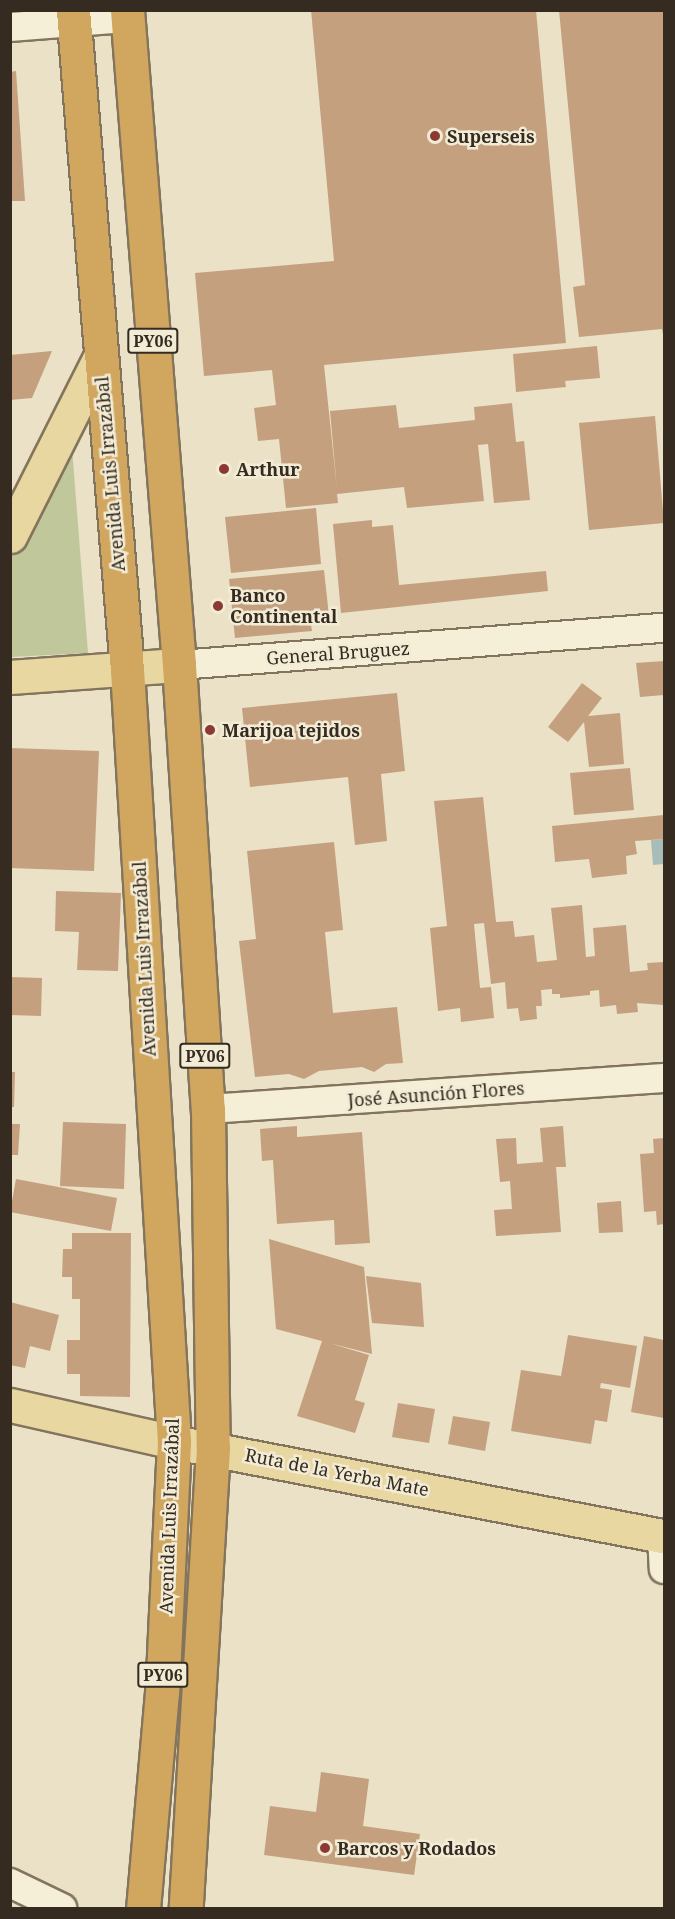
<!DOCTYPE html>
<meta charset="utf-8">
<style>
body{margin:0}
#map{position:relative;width:675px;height:1919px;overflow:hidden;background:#eae1c6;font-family:"Noto Serif",serif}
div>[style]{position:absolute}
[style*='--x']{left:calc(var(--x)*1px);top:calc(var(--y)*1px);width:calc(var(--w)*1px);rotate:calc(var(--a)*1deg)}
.green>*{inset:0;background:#bfc79b}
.water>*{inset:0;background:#a7beb8}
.building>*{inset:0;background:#c4a07f}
.roads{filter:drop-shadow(2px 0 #83745d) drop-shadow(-2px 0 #83745d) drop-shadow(0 2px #83745d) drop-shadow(0 -2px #83745d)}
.minor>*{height:28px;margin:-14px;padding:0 14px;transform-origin:14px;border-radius:14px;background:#f5efd8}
.major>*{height:33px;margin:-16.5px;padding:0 16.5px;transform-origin:16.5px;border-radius:16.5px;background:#e9d7a2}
.highway>*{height:33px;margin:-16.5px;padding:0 16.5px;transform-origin:16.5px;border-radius:16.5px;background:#d1a65f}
.dots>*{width:16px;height:16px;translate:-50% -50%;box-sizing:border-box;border:3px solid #f2ebd5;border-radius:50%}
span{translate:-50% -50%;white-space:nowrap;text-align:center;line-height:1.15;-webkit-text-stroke:5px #f2ebd5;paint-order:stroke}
.shield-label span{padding:2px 4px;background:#f2ebd5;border:2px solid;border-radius:4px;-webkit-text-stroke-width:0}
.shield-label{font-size:16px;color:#352b20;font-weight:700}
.poi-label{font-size:18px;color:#352b20;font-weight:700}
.left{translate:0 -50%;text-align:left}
.street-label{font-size:18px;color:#352b20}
.frame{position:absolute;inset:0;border:12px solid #352b20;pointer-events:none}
</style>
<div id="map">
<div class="green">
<div style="clip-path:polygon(68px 397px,88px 653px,11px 657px,10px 517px)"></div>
</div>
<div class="water">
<div style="clip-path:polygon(664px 839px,664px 864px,653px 865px,651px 840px)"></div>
</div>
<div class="building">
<div style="clip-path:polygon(311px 10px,536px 10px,566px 343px,324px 365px,337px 489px,330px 411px,396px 405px,399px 428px,475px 420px,474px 407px,512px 403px,516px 442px,524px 441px,530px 500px,494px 503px,488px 444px,478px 445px,484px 501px,407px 508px,404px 487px,337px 494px,338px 503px,286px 508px,279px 439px,258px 441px,254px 408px,276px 405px,272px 370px,204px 376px,195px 273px,334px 261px)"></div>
<div style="clip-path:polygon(559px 10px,664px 10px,664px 339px,662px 329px,579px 337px,573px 287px,585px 285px)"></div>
<div style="clip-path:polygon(16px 71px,25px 201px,10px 201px,10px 72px)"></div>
<div style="clip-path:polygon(597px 346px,600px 378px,565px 381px,566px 387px,516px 392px,513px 354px)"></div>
<div style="clip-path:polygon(52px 351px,32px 398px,10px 400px,10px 355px)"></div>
<div style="clip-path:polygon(655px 416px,664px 523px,589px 530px,579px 423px)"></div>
<div style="clip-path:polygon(316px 508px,321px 564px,231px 573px,225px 517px)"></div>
<div style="clip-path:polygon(372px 520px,372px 527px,393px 525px,399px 585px,546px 571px,548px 591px,341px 613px,333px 524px)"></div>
<div style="clip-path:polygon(324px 570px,329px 616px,310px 618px,312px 631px,235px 638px,229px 579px)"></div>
<div style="clip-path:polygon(664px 661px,664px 695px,640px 697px,636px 663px)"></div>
<div style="clip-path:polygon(582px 683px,602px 698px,588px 716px,620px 713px,624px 764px,589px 767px,584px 722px,568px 742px,548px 727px)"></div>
<div style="clip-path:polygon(397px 693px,405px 771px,381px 774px,387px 841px,355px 845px,348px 777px,250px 787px,242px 708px)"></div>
<div style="clip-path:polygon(10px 748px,99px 751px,94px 871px,10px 868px)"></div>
<div style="clip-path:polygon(630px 768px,634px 810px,574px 815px,570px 773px)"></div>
<div style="clip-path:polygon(483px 797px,496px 922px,513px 921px,515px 937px,534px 935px,537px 962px,557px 960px,551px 908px,582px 905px,586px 957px,595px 956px,593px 928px,626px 925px,630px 972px,648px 970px,647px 963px,664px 962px,664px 1005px,637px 1003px,638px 1012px,617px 1014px,616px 1005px,600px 1007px,599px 990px,590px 991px,590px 995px,560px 998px,560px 994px,552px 994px,552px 989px,541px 990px,542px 1006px,536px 1006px,537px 1019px,520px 1021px,518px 1008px,507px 1009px,505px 982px,491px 984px,484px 923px,474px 924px,480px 988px,491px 987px,494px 1018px,461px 1022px,460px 1008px,438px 1011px,430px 928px,447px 926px,434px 801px)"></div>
<div style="clip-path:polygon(664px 815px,664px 839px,635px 841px,637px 854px,626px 856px,627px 874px,592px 878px,589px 859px,555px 862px,552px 826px)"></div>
<div style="clip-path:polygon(334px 842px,343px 930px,325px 932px,333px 1013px,397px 1007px,403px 1063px,386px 1064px,374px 1072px,362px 1067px,319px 1071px,304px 1079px,289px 1074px,255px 1077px,239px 941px,256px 939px,247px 851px)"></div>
<div style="clip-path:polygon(56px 891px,121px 893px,118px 971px,77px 970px,79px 932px,55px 931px)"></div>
<div style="clip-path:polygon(10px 977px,42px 978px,41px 1016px,10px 1015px)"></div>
<div style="clip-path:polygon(10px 1072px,15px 1072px,14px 1107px,10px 1107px)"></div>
<div style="clip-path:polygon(63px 1122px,126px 1124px,124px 1189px,60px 1186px)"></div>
<div style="clip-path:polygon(10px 1124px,20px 1124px,18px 1155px,10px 1155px)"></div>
<div style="clip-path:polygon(297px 1126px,297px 1137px,362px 1132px,370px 1243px,335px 1245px,334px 1220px,277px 1224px,273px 1160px,262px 1161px,260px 1129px)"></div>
<div style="clip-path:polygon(563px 1126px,566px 1167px,556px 1167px,561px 1232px,496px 1236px,494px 1210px,512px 1209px,510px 1181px,500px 1182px,496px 1139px,516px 1138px,517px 1164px,543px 1162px,540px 1128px)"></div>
<div style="clip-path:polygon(664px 1138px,664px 1224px,657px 1225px,656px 1211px,644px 1212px,640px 1154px,654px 1153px,653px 1139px)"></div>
<div style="clip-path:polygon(16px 1179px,117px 1198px,111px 1231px,10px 1212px)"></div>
<div style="clip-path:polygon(621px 1201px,623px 1232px,599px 1233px,597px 1203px)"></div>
<div style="clip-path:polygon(72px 1233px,131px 1233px,130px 1397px,80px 1396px,80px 1374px,67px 1374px,67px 1340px,80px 1340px,80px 1299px,72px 1299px,72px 1277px,62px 1277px,63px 1249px,72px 1249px)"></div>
<div style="clip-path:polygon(269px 1239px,364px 1267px,372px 1354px,329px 1343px,369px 1355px,355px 1400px,365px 1403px,355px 1433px,297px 1416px,322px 1341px,276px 1329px)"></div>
<div style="clip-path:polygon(366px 1276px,421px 1283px,424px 1327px,372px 1323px)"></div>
<div style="clip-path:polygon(10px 1302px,59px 1315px,50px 1351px,30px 1346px,25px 1368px,10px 1365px)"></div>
<div style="clip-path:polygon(568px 1335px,637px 1346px,630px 1388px,601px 1383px,600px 1388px,612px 1390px,607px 1422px,595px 1420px,591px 1444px,511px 1431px,521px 1370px,561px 1376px)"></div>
<div style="clip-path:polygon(644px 1336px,664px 1340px,664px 1418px,631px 1412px)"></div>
<div style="clip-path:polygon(398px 1403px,435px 1409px,429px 1443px,392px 1437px)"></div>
<div style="clip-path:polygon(453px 1416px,490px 1422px,485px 1451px,448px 1444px)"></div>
<div style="clip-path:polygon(321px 1772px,369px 1779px,363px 1826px,420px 1834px,414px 1875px,264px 1855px,270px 1806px,316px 1812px)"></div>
</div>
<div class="roads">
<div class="minor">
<div style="--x:10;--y:27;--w:118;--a:-4.4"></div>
<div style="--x:179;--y:665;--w:486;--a:-4.4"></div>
<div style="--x:208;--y:1109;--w:457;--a:-3.9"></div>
<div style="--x:662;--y:1535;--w:34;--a:87"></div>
<div style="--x:10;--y:1883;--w:58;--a:25.7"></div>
</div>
<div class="major">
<div style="--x:10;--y:536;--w:200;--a:-63.3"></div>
<div style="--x:10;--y:677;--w:169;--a:-4.1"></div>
<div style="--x:10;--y:1405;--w:168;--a:12.7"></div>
<div style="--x:174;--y:1442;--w:499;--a:10.9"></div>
</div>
<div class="highway">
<div style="--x:73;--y:10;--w:661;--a:85.32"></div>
<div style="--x:127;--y:669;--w:774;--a:86.52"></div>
<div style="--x:174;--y:1442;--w:250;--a:92.7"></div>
<div style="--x:162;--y:1692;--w:217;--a:95"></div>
<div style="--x:127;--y:10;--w:657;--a:85.46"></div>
<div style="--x:179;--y:665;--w:445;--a:86.3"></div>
<div style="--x:208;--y:1109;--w:339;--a:89.2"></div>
<div style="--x:213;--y:1448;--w:461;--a:93.4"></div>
</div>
</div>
<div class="dots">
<div style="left:435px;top:136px;background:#8c3833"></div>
<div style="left:224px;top:469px;background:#8c3833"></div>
<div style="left:218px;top:606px;background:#8c3833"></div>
<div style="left:210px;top:730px;background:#8c3833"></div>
<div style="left:325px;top:1848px;background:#8c3833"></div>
</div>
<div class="shield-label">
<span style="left:153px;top:341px">PY06</span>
<span style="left:205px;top:1056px">PY06</span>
<span style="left:163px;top:1675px">PY06</span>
</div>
<div class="poi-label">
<span class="left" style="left:447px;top:136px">Superseis</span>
<span class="left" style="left:236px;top:469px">Arthur</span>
<span class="left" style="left:230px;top:606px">Banco<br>Continental</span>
<span class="left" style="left:222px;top:730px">Marijoa tejidos</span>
<span class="left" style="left:337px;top:1848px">Barcos y Rodados</span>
</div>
<div class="street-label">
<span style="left:110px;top:474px;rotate:-95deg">Avenida Luis Irrazábal</span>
<span style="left:338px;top:653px;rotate:-4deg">General Bruguez</span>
<span style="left:144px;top:959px;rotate:-93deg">Avenida Luis Irrazábal</span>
<span style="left:436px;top:1094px;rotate:-4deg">José Asunción Flores</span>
<span style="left:337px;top:1472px;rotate:11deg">Ruta de la Yerba Mate</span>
<span style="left:169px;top:1516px;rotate:-88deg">Avenida Luis Irrazábal</span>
</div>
<div class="frame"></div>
</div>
